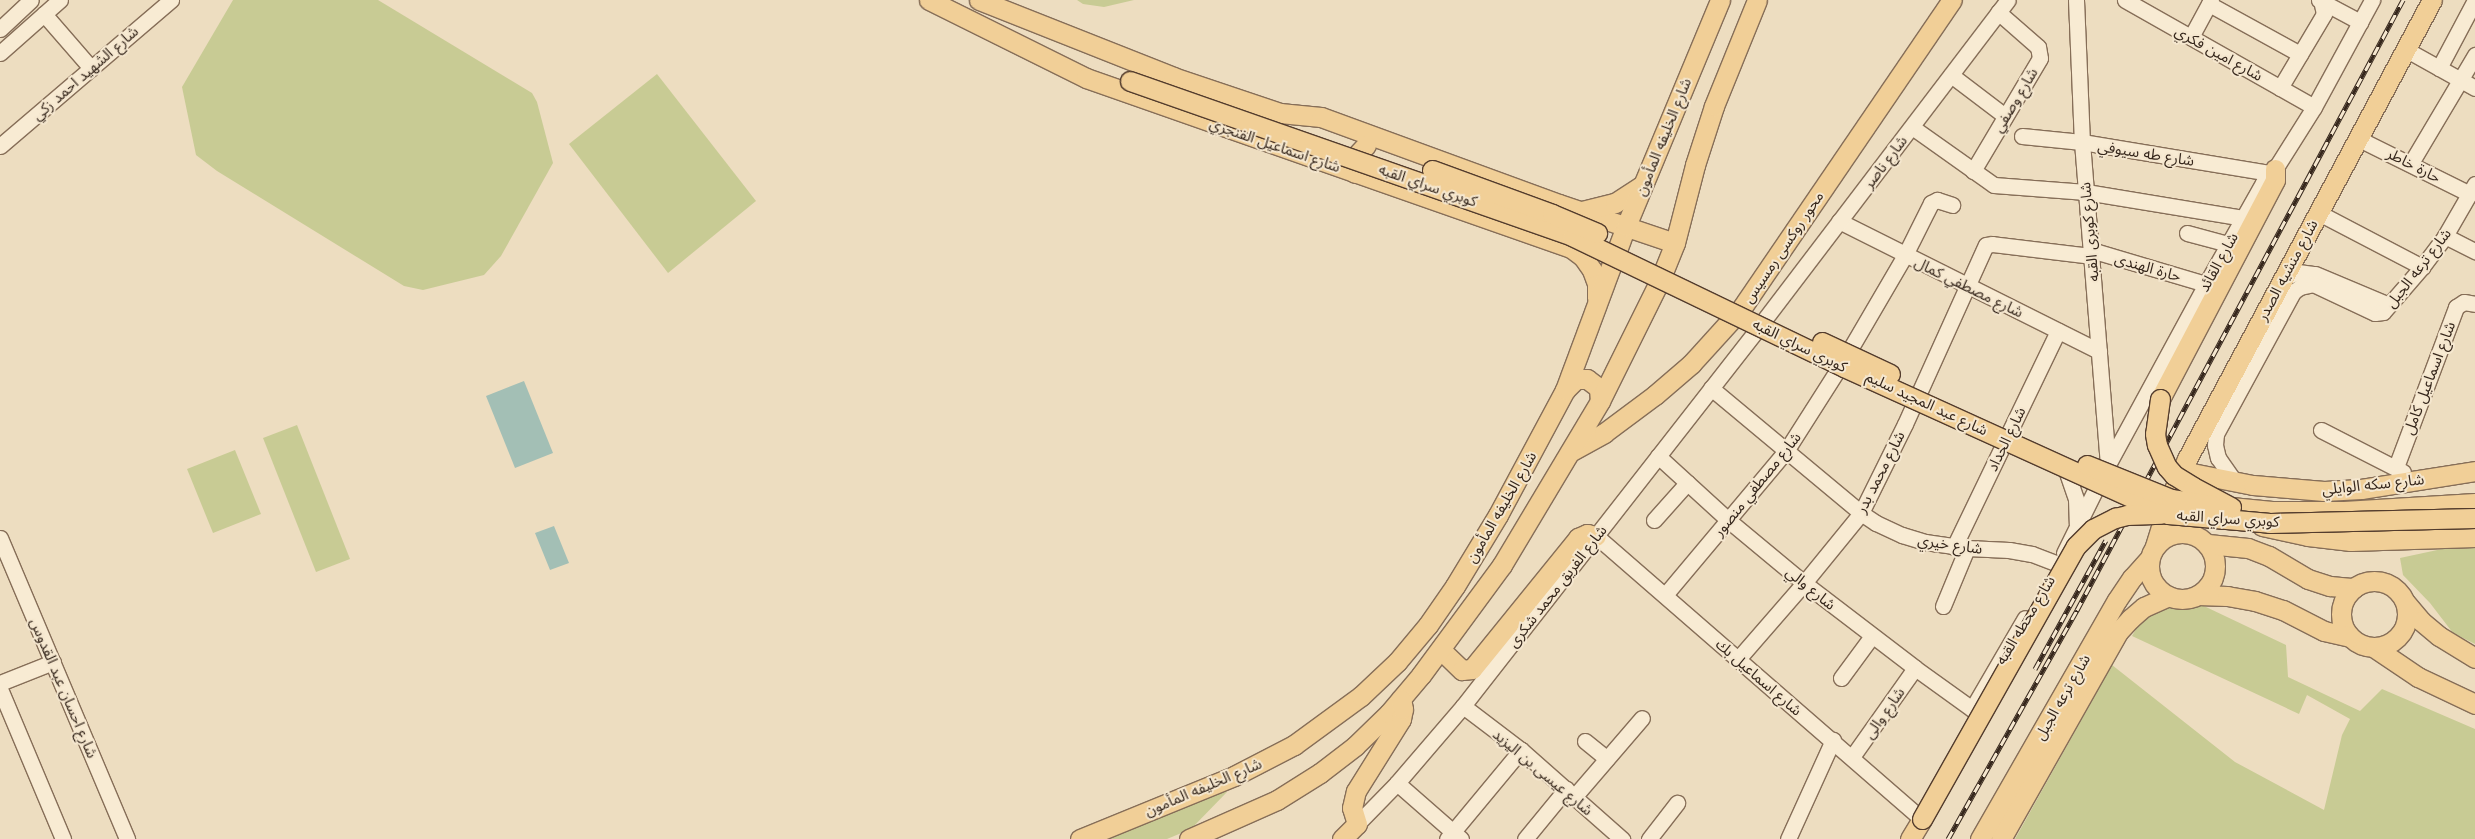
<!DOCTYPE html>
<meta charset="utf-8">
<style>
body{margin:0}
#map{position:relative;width:2475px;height:839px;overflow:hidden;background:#edddc0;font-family:"Libre Baskerville","Noto Sans Arabic",serif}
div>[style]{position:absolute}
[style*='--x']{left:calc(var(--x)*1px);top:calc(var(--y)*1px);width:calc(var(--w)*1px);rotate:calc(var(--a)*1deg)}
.green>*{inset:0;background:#c8cb94}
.water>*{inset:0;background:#a3bfb5}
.roads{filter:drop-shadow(1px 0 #866e58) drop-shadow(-1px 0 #866e58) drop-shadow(0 1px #866e58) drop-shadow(0 -1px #866e58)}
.minor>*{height:15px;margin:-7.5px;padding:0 7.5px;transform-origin:7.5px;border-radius:7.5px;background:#f8ebd3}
.major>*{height:19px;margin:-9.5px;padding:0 9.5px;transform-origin:9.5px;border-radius:9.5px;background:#f1cf97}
.major>.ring{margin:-9.5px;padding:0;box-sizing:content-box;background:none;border:19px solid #f1cf97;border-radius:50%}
.rail>*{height:5px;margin-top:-2.5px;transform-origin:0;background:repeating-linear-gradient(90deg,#f5e7cf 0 9px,#36271c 0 18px);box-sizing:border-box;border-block:1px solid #36271c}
.bridges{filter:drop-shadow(1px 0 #533c2d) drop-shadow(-1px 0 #533c2d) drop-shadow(0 1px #533c2d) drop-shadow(0 -1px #533c2d)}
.major-bridge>*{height:19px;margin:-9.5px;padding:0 9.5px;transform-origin:9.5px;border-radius:9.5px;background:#f1cf97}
span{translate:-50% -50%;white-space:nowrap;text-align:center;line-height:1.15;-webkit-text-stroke:4px #f5e7cf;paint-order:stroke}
.street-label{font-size:15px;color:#36271c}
</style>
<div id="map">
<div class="green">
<div style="clip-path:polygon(233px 0,378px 0,532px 93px,537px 102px,553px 163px,501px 256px,484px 275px,423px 290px,404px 286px,217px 171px,196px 155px,182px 87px)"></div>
<div style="clip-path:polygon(1077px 0,1134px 0,1104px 7px,1083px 4px)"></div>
<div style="clip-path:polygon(657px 74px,756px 201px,668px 273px,569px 144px)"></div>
<div style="clip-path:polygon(297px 425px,350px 559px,316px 572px,263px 438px)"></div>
<div style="clip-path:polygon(235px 450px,261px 514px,213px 533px,187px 469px)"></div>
<div style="clip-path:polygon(2475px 548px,2475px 644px,2453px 633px,2430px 603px,2403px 575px,2400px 558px,2442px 549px)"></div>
<div style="clip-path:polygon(2185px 597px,2286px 645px,2288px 677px,2360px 711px,2382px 689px,2475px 729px,2475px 839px,2015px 839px,2112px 665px,2235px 762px,2324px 810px,2342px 735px,2350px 719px,2307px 695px,2299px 714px,2132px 636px,2152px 602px)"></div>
<div style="clip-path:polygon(1227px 792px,1191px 829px,1167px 839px,1095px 839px,1202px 794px)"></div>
</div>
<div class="water">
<div style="clip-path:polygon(524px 381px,553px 453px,515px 468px,486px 396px)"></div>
<div style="clip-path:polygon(554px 526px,569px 563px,550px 570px,535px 533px)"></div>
</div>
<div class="roads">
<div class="minor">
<div style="--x:2076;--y:0;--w:142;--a:87.6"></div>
<div style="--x:2082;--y:142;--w:323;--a:85.4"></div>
<div style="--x:2125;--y:0;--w:217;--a:29.5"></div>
<div style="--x:2319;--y:0;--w:47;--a:28.2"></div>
<div style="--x:2209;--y:4;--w:104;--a:28.8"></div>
<div style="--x:44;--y:14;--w:72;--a:49"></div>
<div style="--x:0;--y:29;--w:42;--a:-43.1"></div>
<div style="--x:2191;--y:37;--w:42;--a:-61.6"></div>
<div style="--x:2405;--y:49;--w:80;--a:29.1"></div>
<div style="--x:0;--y:53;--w:80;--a:-41.5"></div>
<div style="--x:2439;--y:68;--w:77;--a:-62.1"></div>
<div style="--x:1951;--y:75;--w:68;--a:37.2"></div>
<div style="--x:2280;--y:88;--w:86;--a:-59.3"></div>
<div style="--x:2324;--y:14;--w:14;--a:-102"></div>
<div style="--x:1912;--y:127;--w:100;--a:35.3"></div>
<div style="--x:1994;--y:185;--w:92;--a:4.4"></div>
<div style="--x:2086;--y:192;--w:159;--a:9.4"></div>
<div style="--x:2022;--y:136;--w:60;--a:5.7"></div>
<div style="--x:2082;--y:142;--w:191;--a:9.4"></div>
<div style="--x:2357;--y:138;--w:126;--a:26.4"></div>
<div style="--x:0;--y:146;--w:225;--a:-40.5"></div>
<div style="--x:2411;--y:163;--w:126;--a:-59.3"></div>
<div style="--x:1973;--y:171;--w:131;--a:-59.3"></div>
<div style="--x:2040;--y:58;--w:11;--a:-100"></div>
<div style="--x:2038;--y:47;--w:53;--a:-138.8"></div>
<div style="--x:2317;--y:212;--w:119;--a:27.6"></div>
<div style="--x:1839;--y:221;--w:291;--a:26.6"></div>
<div style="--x:2187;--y:233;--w:42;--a:15"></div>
<div style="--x:2445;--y:236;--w:34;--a:27"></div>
<div style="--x:2091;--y:250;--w:120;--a:16.5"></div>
<div style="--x:2282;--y:279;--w:17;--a:-24"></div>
<div style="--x:2298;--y:272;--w:17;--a:7"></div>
<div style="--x:2315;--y:274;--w:80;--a:22.7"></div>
<div style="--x:1711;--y:388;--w:195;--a:39.8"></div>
<div style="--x:1861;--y:513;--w:18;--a:34"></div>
<div style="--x:1876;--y:523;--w:29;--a:25"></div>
<div style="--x:1902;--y:535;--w:24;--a:17"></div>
<div style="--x:1925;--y:542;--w:42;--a:8.1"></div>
<div style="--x:1967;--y:548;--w:42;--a:2.7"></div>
<div style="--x:2009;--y:550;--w:23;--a:10"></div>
<div style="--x:2032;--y:554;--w:28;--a:21"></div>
<div style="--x:2321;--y:430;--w:92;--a:27.1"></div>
<div style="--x:1658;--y:456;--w:95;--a:42.4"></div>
<div style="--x:1728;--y:520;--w:99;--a:39.7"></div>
<div style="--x:1804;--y:583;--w:140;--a:37.4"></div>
<div style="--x:1915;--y:668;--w:70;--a:35.7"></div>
<div style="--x:1972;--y:709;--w:105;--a:-59.8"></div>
<div style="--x:2396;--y:467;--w:171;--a:-69.4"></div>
<div style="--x:2456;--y:307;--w:9;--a:-32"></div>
<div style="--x:2464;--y:302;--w:11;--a:10"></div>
<div style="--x:2066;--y:470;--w:31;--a:71"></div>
<div style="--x:2076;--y:499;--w:25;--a:88"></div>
<div style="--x:2235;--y:482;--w:29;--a:-125"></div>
<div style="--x:2218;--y:458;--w:13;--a:-103"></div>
<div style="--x:2215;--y:445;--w:11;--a:-85"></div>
<div style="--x:2216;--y:434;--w:162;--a:-61.5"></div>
<div style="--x:2293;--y:292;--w:9;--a:-36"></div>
<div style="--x:2300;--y:287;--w:13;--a:-13"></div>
<div style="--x:2313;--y:284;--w:68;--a:25.1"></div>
<div style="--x:2375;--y:313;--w:8;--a:-7"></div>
<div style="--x:2383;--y:312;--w:60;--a:-49.1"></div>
<div style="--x:2422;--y:267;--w:39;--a:-53"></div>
<div style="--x:2445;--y:236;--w:60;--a:-60"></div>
<div style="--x:1654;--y:520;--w:50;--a:-48.3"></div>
<div style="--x:1596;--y:536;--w:432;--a:41"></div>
<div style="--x:0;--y:538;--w:327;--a:67.1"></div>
<div style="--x:1954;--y:547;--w:240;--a:-64.3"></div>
<div style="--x:2064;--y:553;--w:90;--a:-63.7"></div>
<div style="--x:2104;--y:472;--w:214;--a:-61.5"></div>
<div style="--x:2206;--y:284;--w:116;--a:-60.6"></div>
<div style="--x:2263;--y:183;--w:18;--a:-49"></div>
<div style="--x:2275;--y:169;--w:73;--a:-57.8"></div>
<div style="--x:2314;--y:107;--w:122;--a:-61.5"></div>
<div style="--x:1665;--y:595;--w:188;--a:-50"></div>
<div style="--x:1786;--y:451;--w:104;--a:-57.5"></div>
<div style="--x:1842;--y:363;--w:125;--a:-59.7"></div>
<div style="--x:1905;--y:255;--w:58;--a:-63.4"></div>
<div style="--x:1931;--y:203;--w:7;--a:-27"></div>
<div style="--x:1937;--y:200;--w:16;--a:18"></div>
<div style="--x:1943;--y:606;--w:63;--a:-67.5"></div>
<div style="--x:1738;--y:659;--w:101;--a:-49"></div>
<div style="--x:1804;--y:583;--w:90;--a:-50.8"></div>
<div style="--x:1861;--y:513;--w:99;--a:-63.7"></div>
<div style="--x:1905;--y:424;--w:196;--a:-65.7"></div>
<div style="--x:1986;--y:245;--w:6;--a:-9"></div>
<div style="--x:1992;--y:244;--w:100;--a:6.9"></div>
<div style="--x:1841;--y:678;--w:52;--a:-53.6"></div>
<div style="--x:0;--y:683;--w:57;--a:-21.6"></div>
<div style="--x:0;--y:689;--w:163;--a:67.2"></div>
<div style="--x:1463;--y:706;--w:73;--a:37.2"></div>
<div style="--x:1521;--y:750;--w:135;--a:41.4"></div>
<div style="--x:1585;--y:741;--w:28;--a:39"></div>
<div style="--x:1852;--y:757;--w:109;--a:-54.7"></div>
<div style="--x:1397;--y:783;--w:85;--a:41.2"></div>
<div style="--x:1574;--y:797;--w:104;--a:-49.3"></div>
<div style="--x:1357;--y:824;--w:57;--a:-45.7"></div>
<div style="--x:1397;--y:783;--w:101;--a:-49.4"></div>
<div style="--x:1463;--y:706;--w:484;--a:-52"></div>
<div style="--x:1761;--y:324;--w:407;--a:-52.7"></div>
<div style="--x:1447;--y:839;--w:116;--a:-50.3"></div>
<div style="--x:1525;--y:839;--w:65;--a:-50.6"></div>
<div style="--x:1649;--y:839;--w:46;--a:-52.1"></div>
<div style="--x:1788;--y:839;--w:109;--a:-65.6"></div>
</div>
<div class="major">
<div style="--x:929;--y:0;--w:175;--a:26.4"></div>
<div style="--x:1086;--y:78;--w:514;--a:19.32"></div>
<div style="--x:1571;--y:248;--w:15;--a:37"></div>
<div style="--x:1583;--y:257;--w:16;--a:55"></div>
<div style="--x:1592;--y:270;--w:15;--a:70"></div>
<div style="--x:1597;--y:284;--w:14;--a:90"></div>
<div style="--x:979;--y:0;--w:209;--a:21.6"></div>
<div style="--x:1173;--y:77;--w:113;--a:18.6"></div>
<div style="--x:1280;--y:113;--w:41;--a:5.6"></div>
<div style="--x:1321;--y:117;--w:253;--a:20.1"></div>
<div style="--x:1559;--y:204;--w:122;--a:18.6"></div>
<div style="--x:1355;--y:173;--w:16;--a:-90"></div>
<div style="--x:1355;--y:157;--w:16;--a:-47"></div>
<div style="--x:1582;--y:211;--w:34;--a:-14"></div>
<div style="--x:1615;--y:203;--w:33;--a:-33"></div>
<div style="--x:1565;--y:390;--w:16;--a:-45"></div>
<div style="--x:1576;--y:379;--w:11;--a:0"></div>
<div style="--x:1587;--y:379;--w:15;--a:37"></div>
<div style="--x:1599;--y:388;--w:13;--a:86"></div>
<div style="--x:2160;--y:399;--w:247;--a:-62.3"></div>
<div style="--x:2275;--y:180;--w:11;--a:-90"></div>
<div style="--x:1570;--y:452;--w:39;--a:-29"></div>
<div style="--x:1604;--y:433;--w:64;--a:-36.7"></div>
<div style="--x:1655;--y:395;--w:48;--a:-40.7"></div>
<div style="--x:1691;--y:364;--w:74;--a:-47.7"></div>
<div style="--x:1741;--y:309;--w:374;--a:-55.7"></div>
<div style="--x:2182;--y:471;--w:72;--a:11.2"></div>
<div style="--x:2253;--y:485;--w:71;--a:4.8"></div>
<div style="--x:2324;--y:491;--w:37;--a:-3"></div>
<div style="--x:2361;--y:489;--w:115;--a:-9"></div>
<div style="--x:2231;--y:507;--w:41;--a:5.6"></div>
<div style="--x:2272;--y:511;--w:72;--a:0"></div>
<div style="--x:2344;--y:511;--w:131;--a:-3.5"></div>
<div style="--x:2262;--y:526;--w:47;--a:12.3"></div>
<div style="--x:2308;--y:536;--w:43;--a:6.6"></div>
<div style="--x:2351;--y:541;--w:124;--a:-1.8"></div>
<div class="ring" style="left:2149px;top:533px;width:47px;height:47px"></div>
<div style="--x:2208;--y:544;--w:40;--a:5.7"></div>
<div style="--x:2248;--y:548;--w:22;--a:21"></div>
<div style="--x:2269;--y:556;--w:45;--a:30.5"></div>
<div style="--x:2308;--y:579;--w:23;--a:18"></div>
<div style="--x:2330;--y:586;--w:24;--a:5"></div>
<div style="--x:2155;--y:546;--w:47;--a:-72.7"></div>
<div style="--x:2169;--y:501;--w:46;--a:-66.8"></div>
<div style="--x:2187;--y:459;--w:520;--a:-61.91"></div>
<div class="ring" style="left:2341px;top:581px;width:47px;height:47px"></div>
<div style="--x:2198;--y:595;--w:29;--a:2"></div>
<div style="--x:2227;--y:596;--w:28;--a:10"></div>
<div style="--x:2255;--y:601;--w:29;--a:18"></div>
<div style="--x:2283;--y:610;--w:46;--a:27.1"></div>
<div style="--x:2324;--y:631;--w:27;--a:13"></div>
<div style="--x:2406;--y:603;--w:23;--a:50"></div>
<div style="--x:2421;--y:621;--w:23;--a:40"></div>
<div style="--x:2439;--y:636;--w:42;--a:31.4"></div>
<div style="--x:2375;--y:648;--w:52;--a:34"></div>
<div style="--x:2418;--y:677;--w:63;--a:25.3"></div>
<div style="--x:1441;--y:650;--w:29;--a:44"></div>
<div style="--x:1462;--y:670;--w:10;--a:-6"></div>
<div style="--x:1472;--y:669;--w:169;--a:-51"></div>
<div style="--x:1578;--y:538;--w:10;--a:-24"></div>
<div style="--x:1587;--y:534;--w:9;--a:13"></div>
<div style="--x:1080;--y:839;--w:166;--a:-22.2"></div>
<div style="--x:1234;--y:776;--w:68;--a:-27.3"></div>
<div style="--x:1294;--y:745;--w:83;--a:-36.2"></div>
<div style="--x:1361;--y:696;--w:50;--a:-43.4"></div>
<div style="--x:1397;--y:662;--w:48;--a:-50"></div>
<div style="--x:1428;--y:625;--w:47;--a:-55.3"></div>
<div style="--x:1455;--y:586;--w:83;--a:-58.8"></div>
<div style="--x:1498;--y:515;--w:142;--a:-61.8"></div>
<div style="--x:1565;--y:390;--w:175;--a:-69.6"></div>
<div style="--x:1626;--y:226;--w:245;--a:-67.4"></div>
<div style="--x:1189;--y:839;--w:96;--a:-23.9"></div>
<div style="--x:1277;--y:800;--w:51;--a:-32.1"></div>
<div style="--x:1320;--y:773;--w:44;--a:-37.6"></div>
<div style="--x:1355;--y:746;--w:47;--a:-44.1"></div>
<div style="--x:1389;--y:713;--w:50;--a:-49.9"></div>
<div style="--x:1421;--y:675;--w:137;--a:-53.6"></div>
<div style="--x:1502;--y:565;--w:191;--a:-59.1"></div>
<div style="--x:1600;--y:401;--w:135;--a:-63.6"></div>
<div style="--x:1660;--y:280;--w:40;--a:-68"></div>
<div style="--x:1675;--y:243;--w:81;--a:-75.6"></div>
<div style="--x:1695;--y:165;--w:62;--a:-72.1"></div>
<div style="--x:1714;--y:106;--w:114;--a:-67.9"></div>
<div style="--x:1342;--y:839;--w:21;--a:-45"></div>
<div style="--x:1357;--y:824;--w:17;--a:-107"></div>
<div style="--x:1352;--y:808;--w:17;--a:-77"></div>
<div style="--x:1356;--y:791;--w:85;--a:-58"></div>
<div style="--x:1401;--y:719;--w:10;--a:-79"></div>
<div style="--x:1403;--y:709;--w:10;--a:-101"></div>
<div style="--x:1910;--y:839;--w:23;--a:-59"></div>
<div style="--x:1980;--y:839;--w:275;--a:-60.2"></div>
<div style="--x:2117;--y:600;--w:27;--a:-56"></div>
<div style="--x:2132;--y:578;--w:25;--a:-48"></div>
<div style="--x:2001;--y:839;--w:238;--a:-60.5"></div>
<div style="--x:2118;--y:632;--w:18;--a:-47"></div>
<div style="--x:2130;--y:619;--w:18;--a:-41"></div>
<div style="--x:2144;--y:607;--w:27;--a:-24"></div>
</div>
</div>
<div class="rail">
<div style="--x:2035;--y:669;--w:147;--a:-61.2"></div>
<div style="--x:1948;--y:839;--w:263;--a:-60.6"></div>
<div style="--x:2077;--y:610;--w:692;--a:-61.88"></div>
</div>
<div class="bridges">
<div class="major-bridge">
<div style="--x:1130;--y:81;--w:468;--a:19.3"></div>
<div style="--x:1572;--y:236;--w:302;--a:25.7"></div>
<div style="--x:1844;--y:367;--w:356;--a:24.4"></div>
<div style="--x:2168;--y:514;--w:102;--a:5"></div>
<div style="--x:2270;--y:523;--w:205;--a:-1.4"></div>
<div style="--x:1432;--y:170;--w:128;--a:20.1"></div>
<div style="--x:1552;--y:214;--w:49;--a:22.9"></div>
<div style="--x:1822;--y:342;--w:75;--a:25.2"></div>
<div style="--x:2160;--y:399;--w:35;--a:98"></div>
<div style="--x:2155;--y:434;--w:11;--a:80"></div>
<div style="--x:2157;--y:445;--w:24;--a:66"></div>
<div style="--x:2167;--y:467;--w:11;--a:49"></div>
<div style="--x:2174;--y:475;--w:22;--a:32"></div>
<div style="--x:2193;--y:487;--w:43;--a:27.8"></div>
<div style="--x:2087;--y:465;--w:91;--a:22"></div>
<div style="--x:2171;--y:499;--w:41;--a:8.3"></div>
<div style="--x:1922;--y:819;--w:313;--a:-60.6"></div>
<div style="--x:2076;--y:546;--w:24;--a:-45"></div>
<div style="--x:2093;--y:529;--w:25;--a:-27"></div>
<div style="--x:2115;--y:518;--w:12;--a:-14"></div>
<div style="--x:2127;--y:515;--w:34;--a:-2"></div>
</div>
</div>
<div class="street-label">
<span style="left:2219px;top:53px;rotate:29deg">شارع امين فكري</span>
<span style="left:85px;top:73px;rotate:-41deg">شارع الشهيد احمد زكي</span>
<span style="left:2015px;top:100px;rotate:-59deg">شارع وصفي</span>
<span style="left:1663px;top:137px;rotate:-68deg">شارع الخليفه المأمون</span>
<span style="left:1275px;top:145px;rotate:19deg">شارع اسماعيل الفنجري</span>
<span style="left:2146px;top:153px;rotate:9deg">شارع طه سيوفي</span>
<span style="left:1885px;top:162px;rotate:-53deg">شارع ناصر</span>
<span style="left:2414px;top:165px;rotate:27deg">حارة خاطر</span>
<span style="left:1428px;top:185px;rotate:19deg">كوبري سراي القبه</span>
<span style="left:2089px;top:232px;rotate:-95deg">شارع كوبرى القبه</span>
<span style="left:1783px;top:247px;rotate:-56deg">محور روكسى رمسيس</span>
<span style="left:2218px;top:262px;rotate:-61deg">شارع القائد</span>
<span style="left:2148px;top:267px;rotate:16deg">حارة الهندى</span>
<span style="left:2418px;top:268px;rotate:-52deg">شارع ترعه الجبل</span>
<span style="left:2287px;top:270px;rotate:-62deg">شارع منشيه الصدر</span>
<span style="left:1969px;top:287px;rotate:26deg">شارع مصطفي كمال</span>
<span style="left:1800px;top:345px;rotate:26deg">كوبري سراي القبه</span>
<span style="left:2429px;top:378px;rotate:-69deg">شارع اسماعيل كامل</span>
<span style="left:1927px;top:403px;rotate:25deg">شارع عبد المجيد سليم</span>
<span style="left:2006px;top:439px;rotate:-64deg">شارع الحداد</span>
<span style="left:1880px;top:472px;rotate:-63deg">شارع محمد بدر</span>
<span style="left:1757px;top:484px;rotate:-51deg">شارع مصطفي منصور</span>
<span style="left:2373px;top:484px;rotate:-6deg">شارع سكه الوايلي</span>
<span style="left:1501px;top:507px;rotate:-60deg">شارع الخليفه المأمون</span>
<span style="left:2228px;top:518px;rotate:4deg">كوبري سراي القبه</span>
<span style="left:1950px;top:544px;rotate:8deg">شارع خيري</span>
<span style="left:1557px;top:586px;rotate:-52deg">شارع الفريق محمد شكرى</span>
<span style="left:1811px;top:588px;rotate:39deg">شارع والي</span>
<span style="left:2025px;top:620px;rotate:-59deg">شارع محطه القبه</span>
<span style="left:1759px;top:677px;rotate:41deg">شارع اسماعيل بك</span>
<span style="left:64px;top:688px;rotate:67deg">شارع احسان عبد القدوس</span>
<span style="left:2062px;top:697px;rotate:-60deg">شارع ترعه الجبل</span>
<span style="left:1884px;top:713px;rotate:-55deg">شارع والى</span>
<span style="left:1543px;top:772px;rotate:40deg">شارع عيسى بن اليزيد</span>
<span style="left:1203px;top:787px;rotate:-23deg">شارع الخليفه المأمون</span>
</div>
</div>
